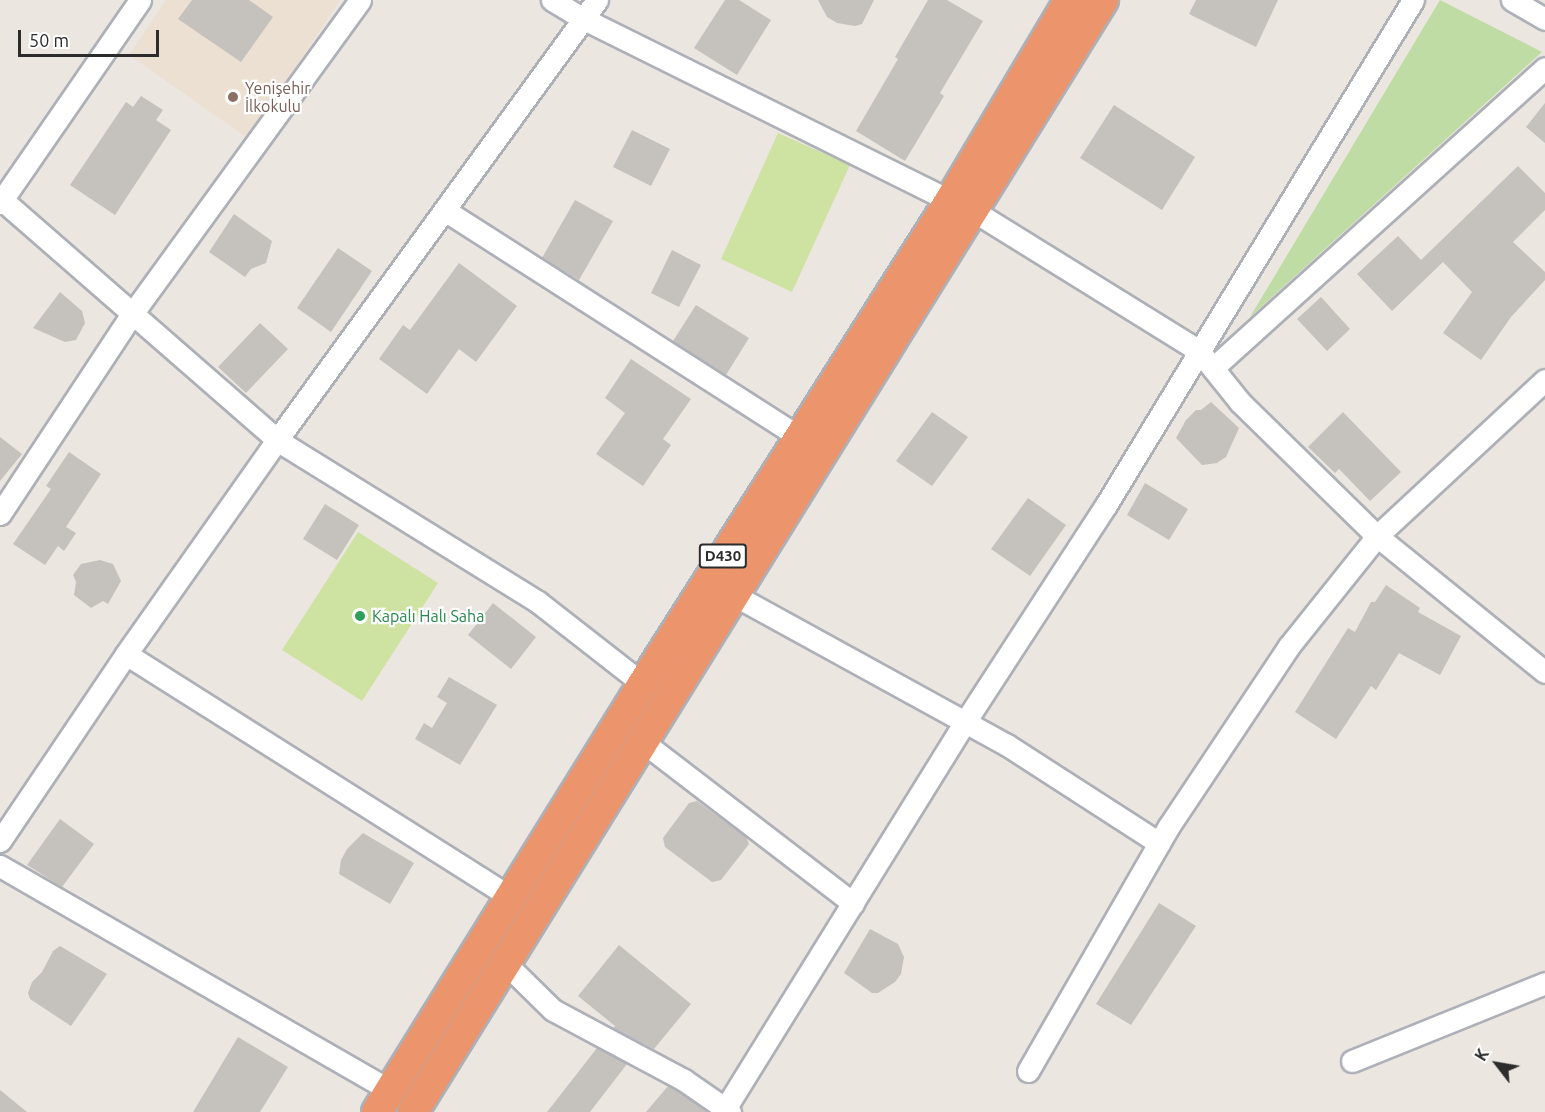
<!DOCTYPE html>
<meta charset="utf-8">
<style>
body{margin:0}
#map{position:relative;width:1545px;height:1112px;overflow:hidden;background:#ece6e1;font-family:Ubuntu,sans-serif}
div>[style]{position:absolute}
[style*='--x']{left:calc(var(--x)*1px);top:calc(var(--y)*1px);width:calc(var(--w)*1px);rotate:calc(var(--a)*1deg)}
.education>*{inset:0;background:#ebe0d2}
.green>*{inset:0;background:#bedca4}
.pitch>*{inset:0;background:#cee2a1}
.building>*{inset:0;background:#c5c1bc}
.roads{filter:drop-shadow(2px 0 #adb0b7) drop-shadow(-2px 0 #adb0b7) drop-shadow(0 2px #adb0b7) drop-shadow(0 -2px #adb0b7)}
.minor>*{height:21px;margin:-10.5px;padding:0 10.5px;transform-origin:10.5px;border-radius:10.5px;background:#fff}
.highway>*{height:30px;margin:-15px;padding:0 15px;transform-origin:15px;border-radius:15px;background:#ec946c}
.dots>*{width:16px;height:16px;translate:-50% -50%;box-sizing:border-box;border:3px solid #fff;border-radius:50%}
span{translate:-50% -50%;white-space:nowrap;text-align:center;line-height:1.15;-webkit-text-stroke:4.5px #fff;paint-order:stroke}
.shield-label span{padding:2px 4px;background:#fff;border:2px solid;border-radius:4px;-webkit-text-stroke-width:0}
.shield-label{font-size:15px;color:#2c2c2c;font-weight:700}
.education-label{font-size:16px;color:#785e54}
.left{translate:0 -50%;text-align:left}
.leisure-label{font-size:16px;color:#27864d}
.north{position:absolute;left:1467px;top:1034px;width:60px;height:60px;-webkit-text-stroke:4px #fff;paint-order:stroke;rotate:301deg;font-size:16px;font-weight:700;line-height:24px;text-align:center;color:#2c2c2c}
.north::after{content:'';display:block;margin:auto;width:21px;height:27px;background:#2c2c2c;clip-path:polygon(50% 0,100% 100%,50% 72%,0 100%)}
.scale{position:absolute;left:18px;top:30px;width:141px;height:27px;box-sizing:border-box;border:3px solid #2c2c2c;border-top:0;padding-left:8px;font-size:18px;line-height:21px;white-space:nowrap;color:#2c2c2c;-webkit-text-stroke:4px #fff;paint-order:stroke}
</style>
<div id="map">
<div class="education">
<div style="clip-path:polygon(166px 0,340px 0,249px 139px,129px 55px)"></div>
</div>
<div class="green">
<div style="clip-path:polygon(1440px 0,1542px 52px,1250px 317px)"></div>
</div>
<div class="pitch">
<div style="clip-path:polygon(778px 133px,850px 165px,792px 292px,721px 259px)"></div>
<div style="clip-path:polygon(358px 532px,438px 583px,362px 701px,282px 650px)"></div>
</div>
<div class="building">
<div style="clip-path:polygon(192px 0,249px 0,273px 17px,241px 62px,178px 19px)"></div>
<div style="clip-path:polygon(725px 0,739px 0,771px 20px,737px 75px,694px 48px)"></div>
<div style="clip-path:polygon(818px 0,874px 0,862px 24px,855px 26px,837px 23px,827px 17px)"></div>
<div style="clip-path:polygon(928px 0,947px 0,983px 21px,940px 93px,944px 96px,905px 161px,856px 131px,898px 59px,895px 57px)"></div>
<div style="clip-path:polygon(1196px 0,1278px 0,1256px 47px,1189px 14px)"></div>
<div style="clip-path:polygon(141px 96px,163px 110px,156px 120px,171px 130px,115px 215px,70px 185px,126px 102px,133px 107px)"></div>
<div style="clip-path:polygon(1545px 103px,1545px 143px,1526px 127px)"></div>
<div style="clip-path:polygon(1114px 105px,1195px 157px,1162px 210px,1080px 158px)"></div>
<div style="clip-path:polygon(632px 130px,670px 149px,651px 186px,613px 167px)"></div>
<div style="clip-path:polygon(1518px 166px,1545px 193px,1545px 210px,1513px 242px,1545px 272px,1545px 280px,1511px 317px,1481px 360px,1443px 333px,1472px 292px,1443px 262px,1392px 311px,1357px 274px,1398px 236px,1421px 260px)"></div>
<div style="clip-path:polygon(575px 200px,613px 221px,579px 280px,542px 258px)"></div>
<div style="clip-path:polygon(234px 214px,272px 241px,266px 263px,251px 269px,245px 277px,209px 252px)"></div>
<div style="clip-path:polygon(338px 248px,372px 271px,331px 332px,297px 308px)"></div>
<div style="clip-path:polygon(672px 250px,701px 265px,679px 307px,651px 293px)"></div>
<div style="clip-path:polygon(459px 263px,517px 306px,476px 362px,459px 349px,427px 394px,379px 359px,403px 325px,410px 330px)"></div>
<div style="clip-path:polygon(60px 292px,82px 311px,85px 323px,76px 340px,65px 342px,33px 328px)"></div>
<div style="clip-path:polygon(1321px 297px,1350px 329px,1327px 351px,1297px 319px)"></div>
<div style="clip-path:polygon(696px 305px,749px 338px,726px 375px,673px 341px)"></div>
<div style="clip-path:polygon(260px 323px,288px 349px,246px 393px,218px 367px)"></div>
<div style="clip-path:polygon(631px 359px,691px 399px,663px 439px,671px 445px,643px 486px,596px 454px,625px 413px,605px 398px)"></div>
<div style="clip-path:polygon(1211px 402px,1239px 428px,1226px 457px,1217px 463px,1202px 465px,1176px 438px,1186px 420px,1196px 410px,1201px 410px)"></div>
<div style="clip-path:polygon(932px 412px,968px 437px,932px 486px,896px 461px)"></div>
<div style="clip-path:polygon(1343px 412px,1401px 472px,1370px 501px,1339px 469px,1335px 473px,1308px 447px)"></div>
<div style="clip-path:polygon(0 437px,22px 454px,0 481px)"></div>
<div style="clip-path:polygon(69px 452px,101px 474px,66px 527px,76px 533px,64px 551px,58px 546px,45px 565px,13px 544px,51px 489px,46px 486px)"></div>
<div style="clip-path:polygon(1145px 483px,1188px 509px,1169px 540px,1127px 515px)"></div>
<div style="clip-path:polygon(1028px 498px,1066px 525px,1030px 576px,991px 549px)"></div>
<div style="clip-path:polygon(325px 504px,359px 525px,337px 560px,303px 539px)"></div>
<div style="clip-path:polygon(100px 560px,113px 564px,121px 581px,108px 604px,103px 601px,91px 608px,74px 595px,76px 582px,73px 575px,81px 564px)"></div>
<div style="clip-path:polygon(1386px 585px,1420px 608px,1418px 612px,1461px 636px,1440px 675px,1399px 653px,1376px 690px,1371px 686px,1336px 739px,1295px 712px,1348px 628px,1355px 632px,1371px 602px,1375px 602px)"></div>
<div style="clip-path:polygon(493px 603px,536px 637px,511px 669px,468px 635px)"></div>
<div style="clip-path:polygon(449px 677px,497px 705px,460px 765px,415px 739px,424px 723px,432px 728px,447px 703px,437px 697px)"></div>
<div style="clip-path:polygon(697px 801px,746px 837px,749px 844px,721px 880px,712px 882px,665px 847px,663px 838px,689px 803px)"></div>
<div style="clip-path:polygon(60px 819px,94px 844px,62px 887px,27px 865px)"></div>
<div style="clip-path:polygon(363px 833px,414px 863px,390px 904px,339px 874px,341px 860px,347px 849px)"></div>
<div style="clip-path:polygon(1159px 903px,1196px 926px,1131px 1025px,1096px 1004px)"></div>
<div style="clip-path:polygon(870px 929px,898px 944px,904px 957px,901px 974px,895px 982px,878px 993px,872px 993px,844px 973px)"></div>
<div style="clip-path:polygon(619px 945px,691px 1004px,654px 1049px,613px 1028px,615px 1026px,578px 996px)"></div>
<div style="clip-path:polygon(60px 946px,107px 974px,71px 1026px,30px 999px,28px 993px,32px 982px,42px 972px,53px 951px)"></div>
<div style="clip-path:polygon(238px 1037px,288px 1067px,260px 1112px,193px 1112px)"></div>
<div style="clip-path:polygon(597px 1048px,627px 1064px,590px 1112px,547px 1112px)"></div>
<div style="clip-path:polygon(668px 1086px,677px 1091px,708px 1112px,646px 1112px)"></div>
<div style="clip-path:polygon(0 1090px,27px 1112px,0 1112px)"></div>
</div>
<div class="roads">
<div class="minor">
<div style="--x:552;--y:0;--w:37;--a:31"></div>
<div style="--x:584;--y:19;--w:409;--a:26.4"></div>
<div style="--x:1512;--y:0;--w:38;--a:30"></div>
<div style="--x:0;--y:198;--w:368;--a:41.1"></div>
<div style="--x:277;--y:440;--w:307;--a:31.8"></div>
<div style="--x:538;--y:602;--w:133;--a:38"></div>
<div style="--x:0;--y:203;--w:247;--a:-55.4"></div>
<div style="--x:972;--y:210;--w:267;--a:31.8"></div>
<div style="--x:1199;--y:351;--w:65;--a:51.2"></div>
<div style="--x:1240;--y:402;--w:192;--a:44.4"></div>
<div style="--x:1377;--y:536;--w:216;--a:39"></div>
<div style="--x:446;--y:211;--w:419;--a:32.6"></div>
<div style="--x:1213;--y:368;--w:447;--a:-42.1"></div>
<div style="--x:0;--y:514;--w:240;--a:-56.6"></div>
<div style="--x:132;--y:314;--w:388;--a:-54"></div>
<div style="--x:734;--y:595;--w:311;--a:28.8"></div>
<div style="--x:1007;--y:745;--w:181;--a:32.8"></div>
<div style="--x:126;--y:654;--w:454;--a:32.3"></div>
<div style="--x:643;--y:742;--w:265;--a:37.5"></div>
<div style="--x:0;--y:841;--w:225;--a:-56"></div>
<div style="--x:126;--y:654;--w:262;--a:-54.8"></div>
<div style="--x:277;--y:440;--w:544;--a:-53.97"></div>
<div style="--x:0;--y:866;--w:450;--a:29.9"></div>
<div style="--x:505;--y:963;--w:67;--a:44.4"></div>
<div style="--x:553;--y:1010;--w:149;--a:28.1"></div>
<div style="--x:684;--y:1080;--w:56;--a:34.8"></div>
<div style="--x:1352;--y:1061;--w:208;--a:-22"></div>
<div style="--x:1028;--y:1071;--w:283;--a:-60.1"></div>
<div style="--x:1169;--y:826;--w:216;--a:-56.3"></div>
<div style="--x:1289;--y:646;--w:141;--a:-51.3"></div>
<div style="--x:1377;--y:536;--w:229;--a:-42.9"></div>
<div style="--x:723;--y:1112;--w:459;--a:-58.2"></div>
<div style="--x:965;--y:722;--w:259;--a:-57"></div>
<div style="--x:1106;--y:505;--w:591;--a:-58.7"></div>
</div>
<div class="highway">
<div style="--x:377;--y:1112;--w:504;--a:-58.14"></div>
<div style="--x:643;--y:684;--w:572;--a:-57.56"></div>
<div style="--x:950;--y:201;--w:234;--a:-59.2"></div>
<div style="--x:413;--y:1112;--w:1309;--a:-58.18"></div>
</div>
</div>
<div class="dots">
<div style="left:233px;top:97px;background:#8d6e63"></div>
<div style="left:360px;top:616px;background:#2e9e5b"></div>
</div>
<div class="shield-label">
<span style="left:723px;top:556px">D430</span>
</div>
<div class="education-label">
<span class="left" style="left:245px;top:97px">Yenişehir<br>İlkokulu</span>
</div>
<div class="leisure-label">
<span class="left" style="left:372px;top:616px">Kapalı Halı Saha</span>
</div>
<div class="north">K</div>
<div class="scale">50 m</div>
</div>
